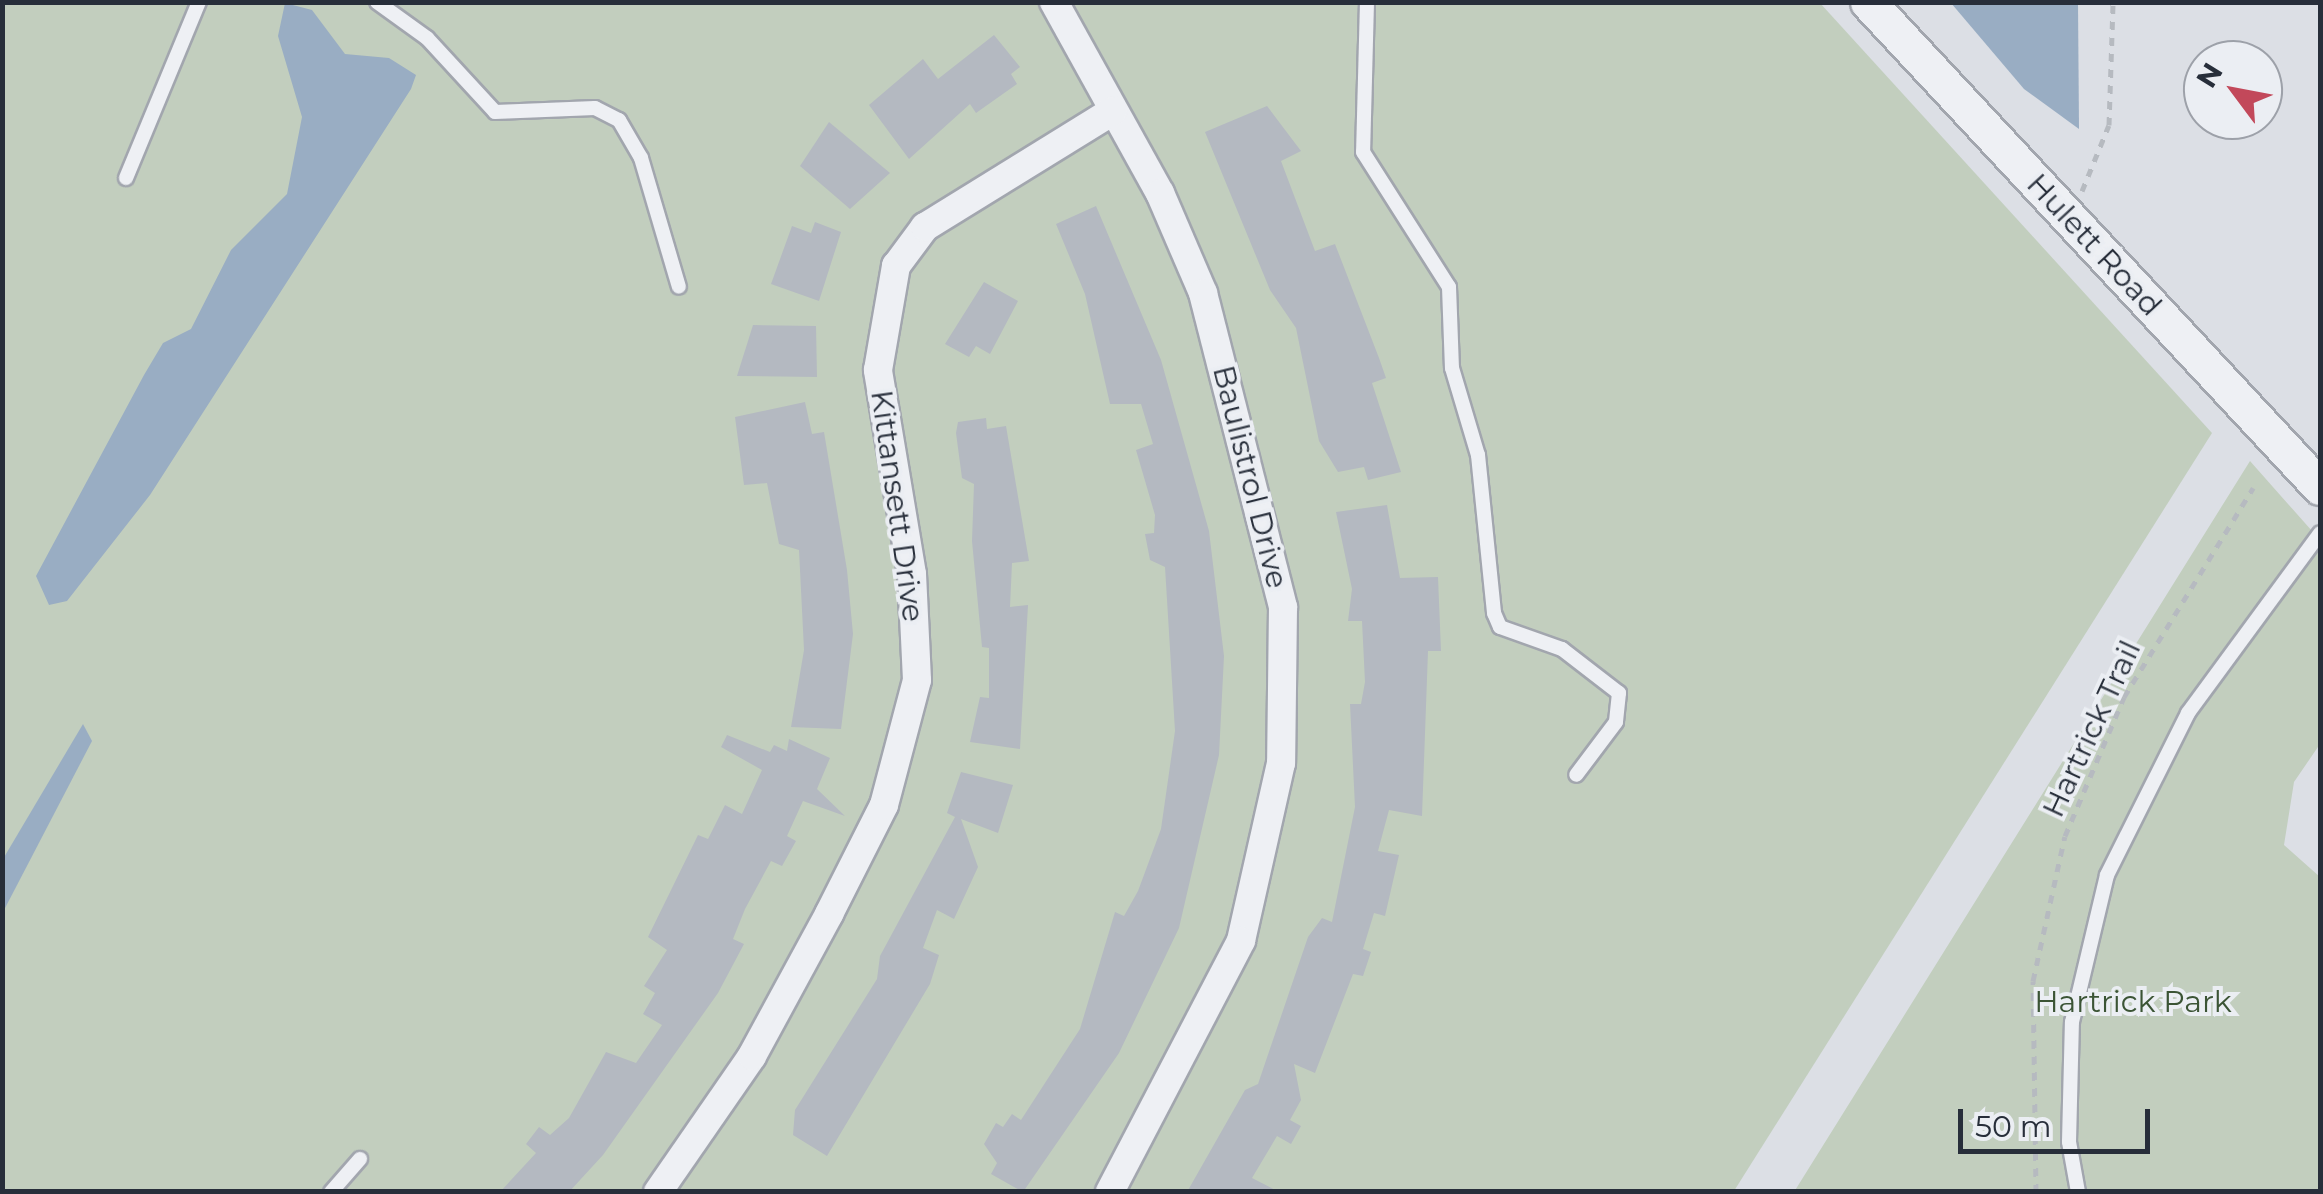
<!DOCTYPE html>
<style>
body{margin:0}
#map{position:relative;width:2323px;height:1194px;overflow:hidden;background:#dcdfe5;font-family:Montserrat,sans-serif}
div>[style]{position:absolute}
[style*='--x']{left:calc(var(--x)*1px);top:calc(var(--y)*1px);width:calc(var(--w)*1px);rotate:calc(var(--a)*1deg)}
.green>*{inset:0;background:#c2cebe}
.water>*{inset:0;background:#99adc3}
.building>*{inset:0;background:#b4b9c1}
.path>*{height:5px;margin-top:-2.5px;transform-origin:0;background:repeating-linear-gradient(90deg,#b6bac0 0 8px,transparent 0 16px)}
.roads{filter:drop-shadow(2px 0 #a2a6ae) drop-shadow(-2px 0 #a2a6ae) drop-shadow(0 2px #a2a6ae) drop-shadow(0 -2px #a2a6ae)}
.service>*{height:14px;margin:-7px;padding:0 7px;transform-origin:7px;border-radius:7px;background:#eef0f4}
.minor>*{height:28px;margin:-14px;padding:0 14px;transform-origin:14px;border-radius:14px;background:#eef0f4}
.tertiary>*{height:35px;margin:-17.5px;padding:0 17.5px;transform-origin:17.5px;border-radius:17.5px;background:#eef0f4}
span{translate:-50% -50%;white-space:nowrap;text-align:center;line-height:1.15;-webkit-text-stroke:8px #ebeef3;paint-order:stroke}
.street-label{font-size:30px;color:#272e3a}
.park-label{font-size:30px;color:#3b5435}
.frame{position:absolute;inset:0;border:5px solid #272e3a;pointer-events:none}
.north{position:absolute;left:2183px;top:40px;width:100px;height:100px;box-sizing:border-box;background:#ebeef3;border:2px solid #9da1a9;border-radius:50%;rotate:302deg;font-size:28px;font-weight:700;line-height:40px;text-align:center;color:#272e3a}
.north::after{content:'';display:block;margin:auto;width:35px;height:45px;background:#c2485a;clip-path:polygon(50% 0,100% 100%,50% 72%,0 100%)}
.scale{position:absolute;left:1958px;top:1109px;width:192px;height:45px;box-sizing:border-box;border:5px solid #272e3a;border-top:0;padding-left:12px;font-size:30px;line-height:35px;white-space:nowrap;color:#272e3a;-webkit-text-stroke:8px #ebeef3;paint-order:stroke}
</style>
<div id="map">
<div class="green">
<div style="clip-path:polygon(2px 3px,1820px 3px,2212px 433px,1734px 1191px,3px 1191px)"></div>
<div style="clip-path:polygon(2250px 461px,2320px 540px,2320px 744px,2294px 782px,2284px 845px,2320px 877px,2320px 1191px,1794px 1192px)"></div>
</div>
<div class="water">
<div style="clip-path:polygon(285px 3px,312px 10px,345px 54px,389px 58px,416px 75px,411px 89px,150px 495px,67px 601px,49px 605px,36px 576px,144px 375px,163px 343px,191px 329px,231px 250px,287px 194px,302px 117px,278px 36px)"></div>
<div style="clip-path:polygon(1951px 3px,2078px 3px,2079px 129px,2024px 89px)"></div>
<div style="clip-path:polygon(83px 724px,92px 741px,3px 912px,3px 859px)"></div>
</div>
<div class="building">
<div style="clip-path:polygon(994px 35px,1020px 67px,1011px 74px,1017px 84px,976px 113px,970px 104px,909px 159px,869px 105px,923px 59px,938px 79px)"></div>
<div style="clip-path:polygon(1267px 106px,1301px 151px,1281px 161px,1315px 251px,1335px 244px,1379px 358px,1386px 378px,1372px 383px,1401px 472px,1368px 480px,1364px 467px,1338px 472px,1319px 441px,1296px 328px,1270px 290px,1205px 132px)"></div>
<div style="clip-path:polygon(829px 122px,890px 173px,850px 209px,800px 166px)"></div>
<div style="clip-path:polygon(1096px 206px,1161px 360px,1209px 531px,1224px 656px,1219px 755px,1179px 928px,1119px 1053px,1023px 1192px,991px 1174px,997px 1163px,984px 1144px,996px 1123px,1003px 1127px,1012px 1114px,1021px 1120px,1080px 1029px,1115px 912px,1124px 916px,1138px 891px,1161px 829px,1175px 731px,1165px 567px,1150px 560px,1145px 534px,1154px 533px,1155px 515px,1136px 450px,1153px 444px,1141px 404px,1110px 404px,1085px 294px,1056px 224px)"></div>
<div style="clip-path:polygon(815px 222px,841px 232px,819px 301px,771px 284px,792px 226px,811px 233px)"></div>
<div style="clip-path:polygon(984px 282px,1018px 301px,990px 354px,976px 346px,969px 357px,945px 344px)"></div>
<div style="clip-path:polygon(753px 325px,816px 326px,817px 377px,737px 376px)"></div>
<div style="clip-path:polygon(805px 402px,812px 434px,824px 432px,847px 570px,853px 634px,841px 729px,791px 727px,804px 650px,799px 550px,779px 544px,767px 483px,744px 485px,735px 417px)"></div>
<div style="clip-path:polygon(986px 418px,987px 429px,1006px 426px,1029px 561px,1012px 563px,1010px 607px,1028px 605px,1020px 749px,970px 742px,980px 697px,989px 698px,989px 648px,982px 647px,972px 541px,974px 484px,962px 478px,956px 433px,958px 422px)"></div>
<div style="clip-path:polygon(1387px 505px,1400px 578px,1438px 577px,1441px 651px,1428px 651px,1422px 816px,1389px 810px,1378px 851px,1399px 855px,1385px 916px,1374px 913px,1363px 949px,1371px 952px,1363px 976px,1353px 974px,1315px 1073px,1294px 1064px,1301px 1100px,1290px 1120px,1301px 1126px,1291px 1144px,1277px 1136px,1252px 1178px,1279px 1192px,1187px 1192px,1245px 1090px,1258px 1084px,1308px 937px,1322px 918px,1332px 922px,1355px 807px,1350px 704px,1361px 704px,1365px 682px,1362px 621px,1348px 621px,1352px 589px,1336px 512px)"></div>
<div style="clip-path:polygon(727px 735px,770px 752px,774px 745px,787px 751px,789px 739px,830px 758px,817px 789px,845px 816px,803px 801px,787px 836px,796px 841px,782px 866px,771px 861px,745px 909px,733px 939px,744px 944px,718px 993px,603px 1155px,569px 1192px,500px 1192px,536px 1153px,526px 1144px,539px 1127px,550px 1135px,569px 1118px,606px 1052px,636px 1063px,662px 1025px,643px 1014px,655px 993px,644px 986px,667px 950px,648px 937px,698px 835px,708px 839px,725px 805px,742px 814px,762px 770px,721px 747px)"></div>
<div style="clip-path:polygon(961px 772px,1013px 785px,998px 833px,961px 819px,978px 867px,954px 919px,937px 910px,923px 948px,939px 955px,930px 984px,827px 1156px,793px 1135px,795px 1110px,877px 979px,880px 956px,955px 817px,947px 813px)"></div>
</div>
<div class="path">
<div style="--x:2082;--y:191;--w:71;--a:-67.8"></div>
<div style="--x:2109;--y:125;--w:123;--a:-88.1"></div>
<div style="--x:2036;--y:1192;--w:211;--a:-90.8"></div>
<div style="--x:2033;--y:981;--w:148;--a:-77.6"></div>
<div style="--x:2065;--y:836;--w:151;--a:-67"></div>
<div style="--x:2124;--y:697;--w:246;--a:-58.3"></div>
</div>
<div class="roads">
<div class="service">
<div style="--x:377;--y:2;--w:62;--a:35.8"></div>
<div style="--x:427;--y:38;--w:100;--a:47.4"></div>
<div style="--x:495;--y:112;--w:100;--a:-2.3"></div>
<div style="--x:595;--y:108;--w:27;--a:27"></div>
<div style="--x:619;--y:120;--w:44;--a:59.9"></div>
<div style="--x:641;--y:158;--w:134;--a:73.6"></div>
<div style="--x:1367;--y:2;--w:150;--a:91.5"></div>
<div style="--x:1363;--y:152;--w:160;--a:57.5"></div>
<div style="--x:1449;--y:287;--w:81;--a:87.9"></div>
<div style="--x:1452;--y:368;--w:91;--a:73.4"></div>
<div style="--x:1478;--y:455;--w:159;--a:84.2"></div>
<div style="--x:1494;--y:613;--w:15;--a:67"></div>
<div style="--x:1500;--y:627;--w:66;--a:19.5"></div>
<div style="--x:1562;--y:649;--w:72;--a:37.7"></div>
<div style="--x:1619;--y:693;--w:29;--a:96"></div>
<div style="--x:1616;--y:722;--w:66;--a:127"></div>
<div style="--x:126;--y:178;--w:191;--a:-67.5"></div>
<div style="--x:331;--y:1192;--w:44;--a:-48.7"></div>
<div style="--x:2078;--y:1192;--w:51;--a:-100.2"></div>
<div style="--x:2069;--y:1142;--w:120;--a:-88.6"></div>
<div style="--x:2072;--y:1022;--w:151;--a:-76.6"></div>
<div style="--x:2107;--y:875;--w:181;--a:-63.4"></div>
<div style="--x:2188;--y:713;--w:223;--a:-53.7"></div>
</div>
<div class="minor">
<div style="--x:1054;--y:2;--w:218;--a:61"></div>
<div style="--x:1160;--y:193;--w:109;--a:66.7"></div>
<div style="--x:1203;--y:293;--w:324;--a:75.7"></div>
<div style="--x:1283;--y:607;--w:156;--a:90.7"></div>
<div style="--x:1281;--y:763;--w:182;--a:102.7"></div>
<div style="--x:1241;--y:941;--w:283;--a:117.6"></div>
<div style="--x:658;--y:1192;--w:165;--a:-55.3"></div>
<div style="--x:752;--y:1056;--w:162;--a:-61.5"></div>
<div style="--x:829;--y:914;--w:122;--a:-63.2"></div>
<div style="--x:884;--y:805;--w:129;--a:-75.2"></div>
<div style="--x:917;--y:680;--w:106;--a:-92.7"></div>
<div style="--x:912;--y:574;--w:207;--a:-99.5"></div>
<div style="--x:878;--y:370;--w:106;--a:-80.2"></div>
<div style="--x:896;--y:266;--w:49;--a:-53.4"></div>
<div style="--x:925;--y:227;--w:221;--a:-31.7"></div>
</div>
<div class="tertiary">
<div style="--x:1868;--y:2;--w:663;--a:47.02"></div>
</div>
</div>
<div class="street-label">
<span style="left:2094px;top:245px;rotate:47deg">Hulett Road</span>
<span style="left:1250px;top:477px;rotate:76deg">Baulistrol Drive</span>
<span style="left:897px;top:506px;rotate:82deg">Kittansett Drive</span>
<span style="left:2092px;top:729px;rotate:-65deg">Hartrick Trail</span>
</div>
<div class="park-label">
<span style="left:2133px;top:1002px">Hartrick Park</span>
</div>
<div class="frame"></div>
<div class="north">N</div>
<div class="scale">50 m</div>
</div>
